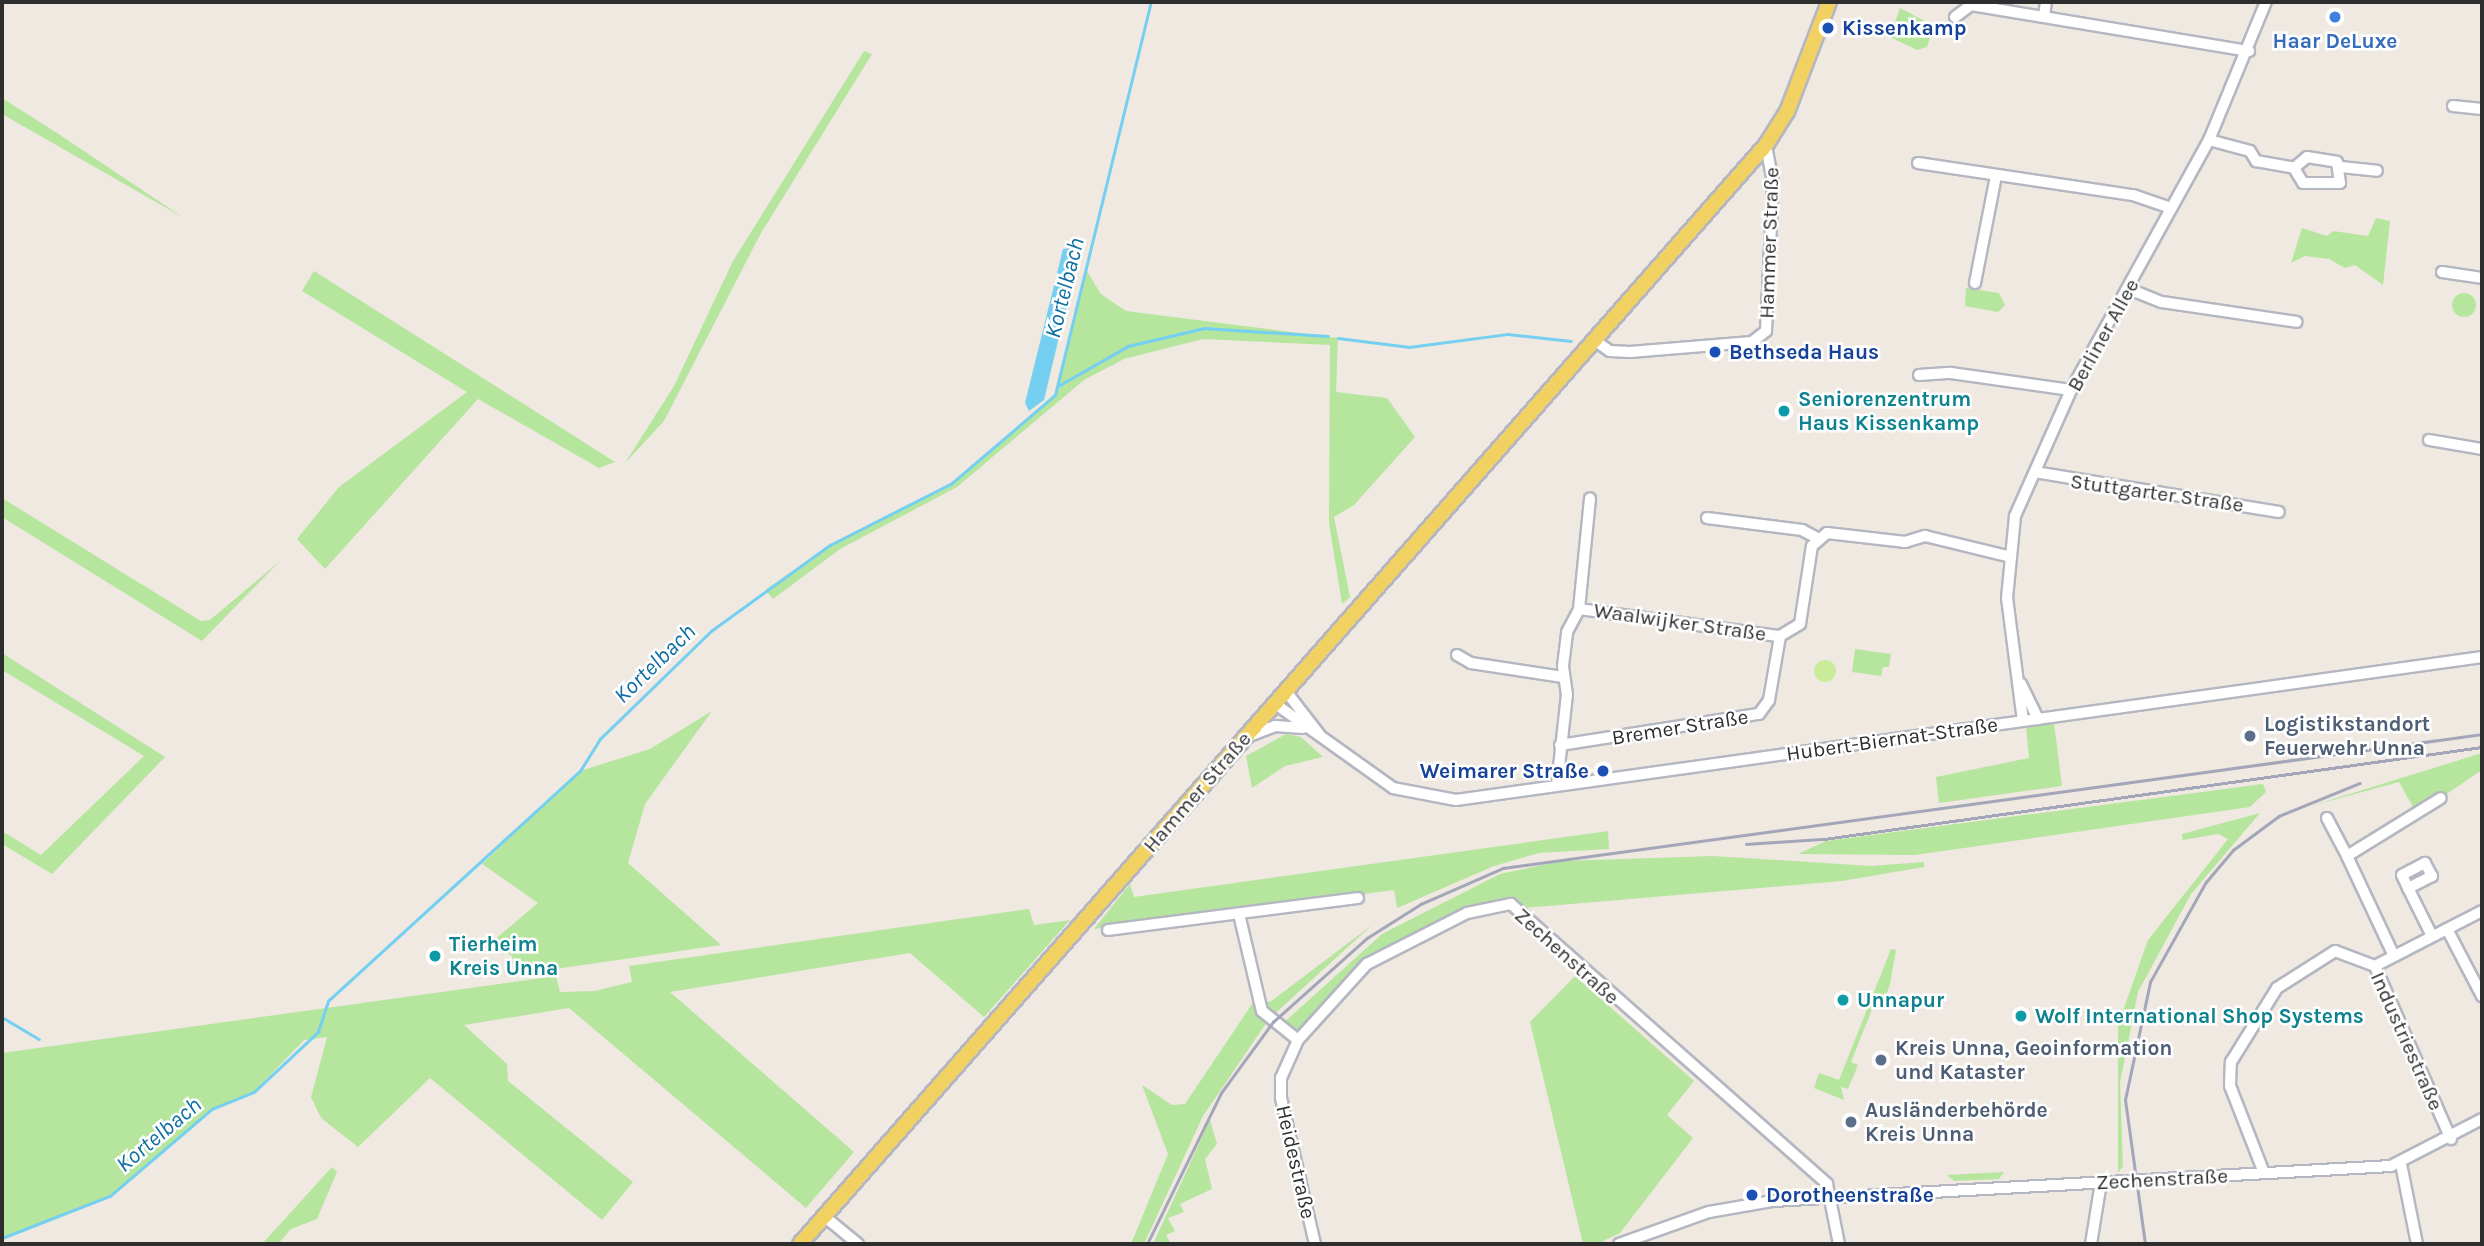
<!DOCTYPE html>
<meta charset="utf-8">
<style>
body{margin:0}
#map{position:relative;width:2484px;height:1246px;overflow:hidden;background:#efe9e1;font-family:Karla,sans-serif}
div>[style]{position:absolute}
[style*='--x']{left:calc(var(--x)*1px);top:calc(var(--y)*1px);width:calc(var(--w)*1px);rotate:calc(var(--a)*1deg)}
.green>*{inset:0;background:#b6e59e}
.round{border-radius:50%}
.pitch>*{inset:0;background:#c9ec9a}
.water>*{inset:0;background:#75cff0}
.stream>*{height:2.5px;margin:-1.25px;padding:0 1.25px;transform-origin:1.25px;border-radius:1.25px;background:#75cff0}
.roads{filter:drop-shadow(2px 0 #b4b7c1) drop-shadow(-2px 0 #b4b7c1) drop-shadow(0 2px #b4b7c1) drop-shadow(0 -2px #b4b7c1)}
.minor>*{height:10px;margin:-5px;padding:0 5px;transform-origin:5px;border-radius:5px;background:#fff}
.major>*{height:14px;margin:-7px;padding:0 7px;transform-origin:7px;border-radius:7px;background:#f2d163}
.rail>*{height:2.5px;margin:-1.25px;padding:0 1.25px;transform-origin:1.25px;border-radius:1.25px;background:#a3a6b8}
.dots>*{width:19px;height:19px;translate:-50% -50%;box-sizing:border-box;border:4px solid #fff;border-radius:50%}
span{translate:-50% -50%;white-space:nowrap;text-align:center;line-height:1.15;-webkit-text-stroke:5px #fff;paint-order:stroke}
.transit-label{font-size:21px;color:#164399;font-weight:700}
.left{translate:0 -50%;text-align:left}
.right{translate:-100% -50%;text-align:right}
.shop-label{font-size:21px;color:#366cbe;font-weight:700}
.street-label{font-size:21px;color:#2e2e2e}
.culture-label{font-size:21px;color:#0d838f;font-weight:700}
.service-label{font-size:21px;color:#4e5e75;font-weight:700}
.water-label{font-size:23px;color:#0d6fa3;font-style:italic}
.frame{position:absolute;inset:0;border:4px solid #2e2e2e;pointer-events:none}
</style>
<div id="map">
<div class="green">
<div style="clip-path:polygon(1900px 8px,1934px 26px,1927px 47px,1917px 50px,1890px 37px)"></div>
<div style="clip-path:polygon(864px 51px,872px 54px,761px 233px,664px 421px,625px 463px,674px 386px,733px 261px)"></div>
<div style="clip-path:polygon(2px 98px,57px 133px,184px 218px,2px 114px)"></div>
<div style="clip-path:polygon(2376px 218px,2390px 221px,2383px 285px,2355px 265px,2345px 268px,2329px 259px,2305px 256px,2291px 263px,2302px 228px,2327px 236px,2333px 231px,2368px 236px)"></div>
<div style="clip-path:polygon(314px 271px,615px 462px,599px 468px,478px 399px,325px 569px,297px 539px,339px 487px,467px 392px,302px 291px)"></div>
<div style="clip-path:polygon(1087px 271px,1101px 294px,1126px 311px,1338px 338px,1336px 392px,1387px 398px,1415px 437px,1354px 505px,1334px 517px,1350px 597px,1342px 604px,1329px 523px,1330px 345px,1203px 339px,1124px 359px,1084px 380px,957px 487px,840px 549px,773px 599px,765px 590px,830px 545px,952px 483px,1055px 396px)"></div>
<div style="clip-path:polygon(1966px 288px,1999px 293px,2005px 305px,1998px 312px,1965px 306px)"></div>
<div class="round" style="left:2452px;top:293px;width:24px;height:24px"></div>
<div style="clip-path:polygon(2px 498px,201px 621px,210px 620px,280px 561px,202px 641px,2px 517px)"></div>
<div style="clip-path:polygon(1855px 649px,1891px 654px,1889px 667px,1883px 667px,1881px 676px,1852px 672px)"></div>
<div style="clip-path:polygon(2px 653px,165px 757px,52px 874px,2px 844px,2px 831px,41px 855px,144px 756px,2px 670px)"></div>
<div style="clip-path:polygon(712px 711px,645px 804px,628px 863px,721px 945px,514px 975px,512px 956px,492px 942px,538px 903px,482px 864px,580px 771px,650px 749px)"></div>
<div style="clip-path:polygon(2054px 723px,2062px 786px,1939px 803px,1936px 777px,2029px 758px,2026px 726px)"></div>
<div style="clip-path:polygon(1286px 734px,1301px 737px,1323px 757px,1285px 766px,1252px 788px,1246px 756px)"></div>
<div style="clip-path:polygon(2482px 753px,2482px 770px,2417px 814px,2399px 782px,2311px 806px)"></div>
<div style="clip-path:polygon(2263px 784px,2266px 792px,2250px 807px,1915px 855px,1798px 854px,1826px 841px)"></div>
<div style="clip-path:polygon(2260px 813px,2191px 894px,2138px 992px,2120px 1083px,2123px 1166px,2118px 1173px,2118px 1025px,2148px 940px,2228px 839px,2218px 834px,2183px 840px,2182px 834px)"></div>
<div style="clip-path:polygon(1608px 831px,1609px 849px,1539px 853px,1494px 866px,1397px 908px,1394px 890px,1094px 929px,1130px 884px,1134px 897px)"></div>
<div style="clip-path:polygon(1713px 856px,1871px 866px,1924px 862px,1924px 867px,1842px 881px,1524px 908px,1497px 902px,1367px 964px,1298px 1040px,1279px 1027px,1382px 934px,1500px 874px,1561px 861px)"></div>
<div style="clip-path:polygon(1029px 909px,1034px 925px,1070px 920px,984px 1017px,910px 953px,670px 992px,854px 1152px,806px 1208px,569px 1008px,464px 1025px,507px 1064px,508px 1081px,633px 1182px,602px 1220px,430px 1078px,358px 1147px,321px 1118px,311px 1097px,327px 1037px,304px 1040px,254px 1092px,212px 1109px,110px 1196px,2px 1238px,2px 1053px,556px 976px,560px 992px,594px 991px,632px 982px,629px 966px)"></div>
<div style="clip-path:polygon(1372px 925px,1269px 1019px,1203px 1116px,1144px 1244px,1131px 1244px,1168px 1154px,1142px 1085px,1172px 1105px,1185px 1104px,1256px 998px,1270px 1002px)"></div>
<div style="clip-path:polygon(1891px 949px,1896px 950px,1890px 984px,1883px 1004px,1875px 1002px,1851px 1062px,1858px 1065px,1848px 1089px,1841px 1087px,1844px 1100px,1814px 1088px,1819px 1073px,1839px 1080px)"></div>
<div style="clip-path:polygon(1575px 976px,1694px 1081px,1667px 1115px,1693px 1138px,1620px 1233px,1597px 1244px,1583px 1244px,1530px 1022px)"></div>
<div style="clip-path:polygon(1210px 1120px,1217px 1144px,1205px 1159px,1212px 1189px,1180px 1204px,1184px 1212px,1168px 1218px,1175px 1231px,1166px 1235px,1171px 1244px,1153px 1244px)"></div>
<div style="clip-path:polygon(332px 1167px,337px 1172px,317px 1219px,291px 1229px,278px 1244px,262px 1244px)"></div>
<div style="clip-path:polygon(2004px 1172px,1999px 1179px,1954px 1181px,1947px 1175px)"></div>
</div>
<div class="pitch">
<div class="round" style="left:1814px;top:660px;width:22px;height:22px"></div>
</div>
<div class="water">
<div style="clip-path:polygon(1070px 248px,1079px 253px,1044px 400px,1029px 411px,1025px 403px,1063px 249px)"></div>
</div>
<div class="stream">
<div style="--x:1338;--y:338;--w:72;--a:7.2"></div>
<div style="--x:1409;--y:347;--w:100;--a:-7.5"></div>
<div style="--x:1508;--y:334;--w:63;--a:6.3"></div>
<div style="--x:1058;--y:386;--w:81;--a:-29.7"></div>
<div style="--x:1128;--y:346;--w:78;--a:-13.3"></div>
<div style="--x:1204;--y:328;--w:124;--a:3.7"></div>
<div style="--x:2;--y:1017;--w:43;--a:30.7"></div>
<div style="--x:2;--y:1238;--w:116;--a:-21.3"></div>
<div style="--x:110;--y:1196;--w:134;--a:-40.5"></div>
<div style="--x:212;--y:1109;--w:45;--a:-22"></div>
<div style="--x:254;--y:1092;--w:88;--a:-43.2"></div>
<div style="--x:318;--y:1032;--w:33;--a:-72"></div>
<div style="--x:328;--y:1001;--w:341;--a:-42.4"></div>
<div style="--x:580;--y:771;--w:38;--a:-58"></div>
<div style="--x:600;--y:739;--w:155;--a:-44.2"></div>
<div style="--x:711;--y:631;--w:147;--a:-35.9"></div>
<div style="--x:830;--y:545;--w:137;--a:-26.9"></div>
<div style="--x:952;--y:483;--w:135;--a:-40.5"></div>
<div style="--x:1055;--y:395;--w:405;--a:-76.3"></div>
</div>
<div class="roads">
<div class="minor">
<div style="--x:2044;--y:16;--w:14;--a:-82"></div>
<div style="--x:1955;--y:17;--w:20;--a:-37"></div>
<div style="--x:1971;--y:5;--w:282;--a:9.4"></div>
<div style="--x:2453;--y:106;--w:29;--a:6"></div>
<div style="--x:2209;--y:140;--w:42;--a:15"></div>
<div style="--x:2250;--y:151;--w:12;--a:59"></div>
<div style="--x:2256;--y:161;--w:39;--a:10"></div>
<div style="--x:2307;--y:157;--w:30;--a:9"></div>
<div style="--x:2337;--y:162;--w:21;--a:82"></div>
<div style="--x:2340;--y:183;--w:37;--a:180"></div>
<div style="--x:2303;--y:183;--w:17;--a:-121"></div>
<div style="--x:2294;--y:168;--w:17;--a:-40"></div>
<div style="--x:1918;--y:163;--w:217;--a:8.5"></div>
<div style="--x:2133;--y:195;--w:40;--a:18.9"></div>
<div style="--x:2341;--y:167;--w:36;--a:6"></div>
<div style="--x:2442;--y:272;--w:40;--a:8.5"></div>
<div style="--x:1975;--y:283;--w:109;--a:-78.9"></div>
<div style="--x:2129;--y:289;--w:35;--a:22"></div>
<div style="--x:2162;--y:302;--w:136;--a:8.4"></div>
<div style="--x:1594;--y:340;--w:19;--a:35"></div>
<div style="--x:1610;--y:351;--w:20;--a:3"></div>
<div style="--x:1630;--y:352;--w:122;--a:-4.7"></div>
<div style="--x:1752;--y:342;--w:18;--a:-38"></div>
<div style="--x:1766;--y:331;--w:149;--a:-87.3"></div>
<div style="--x:1773;--y:182;--w:38;--a:-101"></div>
<div style="--x:1919;--y:375;--w:32;--a:-4"></div>
<div style="--x:1951;--y:373;--w:121;--a:8.1"></div>
<div style="--x:2429;--y:440;--w:54;--a:9.6"></div>
<div style="--x:2035;--y:472;--w:247;--a:9.3"></div>
<div style="--x:1707;--y:518;--w:96;--a:7.2"></div>
<div style="--x:1802;--y:530;--w:17;--a:28"></div>
<div style="--x:1579;--y:609;--w:111;--a:-84.3"></div>
<div style="--x:1457;--y:655;--w:16;--a:30"></div>
<div style="--x:1471;--y:663;--w:93;--a:8.7"></div>
<div style="--x:2021;--y:684;--w:39;--a:64"></div>
<div style="--x:1285;--y:690;--w:56;--a:52.3"></div>
<div style="--x:1274;--y:703;--w:146;--a:35.5"></div>
<div style="--x:1393;--y:788;--w:64;--a:10.8"></div>
<div style="--x:1456;--y:800;--w:1036;--a:-7.93"></div>
<div style="--x:2023;--y:721;--w:124;--a:-97.4"></div>
<div style="--x:2007;--y:598;--w:82;--a:-84.4"></div>
<div style="--x:2015;--y:516;--w:138;--a:-66"></div>
<div style="--x:2071;--y:390;--w:286;--a:-61.1"></div>
<div style="--x:2209;--y:140;--w:149;--a:-67.6"></div>
<div style="--x:1249;--y:736;--w:28;--a:-21"></div>
<div style="--x:1275;--y:726;--w:28;--a:4"></div>
<div style="--x:1560;--y:745;--w:201;--a:-8.9"></div>
<div style="--x:1759;--y:714;--w:17;--a:-54"></div>
<div style="--x:1769;--y:700;--w:65;--a:-80.2"></div>
<div style="--x:1557;--y:785;--w:91;--a:-83.7"></div>
<div style="--x:1567;--y:695;--w:29;--a:-98"></div>
<div style="--x:1563;--y:666;--w:34;--a:-83"></div>
<div style="--x:1567;--y:632;--w:26;--a:-62"></div>
<div style="--x:1579;--y:609;--w:203;--a:7.7"></div>
<div style="--x:1780;--y:636;--w:23;--a:-31"></div>
<div style="--x:1800;--y:624;--w:79;--a:-81.3"></div>
<div style="--x:1812;--y:546;--w:20;--a:-41"></div>
<div style="--x:1827;--y:533;--w:79;--a:6.6"></div>
<div style="--x:1905;--y:542;--w:21;--a:-17"></div>
<div style="--x:1925;--y:536;--w:84;--a:13.7"></div>
<div style="--x:2327;--y:818;--w:43;--a:62.2"></div>
<div style="--x:2408;--y:888;--w:14;--a:-115"></div>
<div style="--x:2402;--y:875;--w:26;--a:-28"></div>
<div style="--x:2425;--y:863;--w:15;--a:62"></div>
<div style="--x:2432;--y:876;--w:27;--a:153"></div>
<div style="--x:2408;--y:888;--w:54;--a:63.4"></div>
<div style="--x:1239;--y:914;--w:100;--a:76.7"></div>
<div style="--x:1262;--y:1011;--w:46;--a:38.9"></div>
<div style="--x:1298;--y:1040;--w:103;--a:-47.8"></div>
<div style="--x:1367;--y:964;--w:112;--a:-27"></div>
<div style="--x:1467;--y:913;--w:45;--a:-11.6"></div>
<div style="--x:1511;--y:904;--w:422;--a:41.5"></div>
<div style="--x:1827;--y:1184;--w:61;--a:78.7"></div>
<div style="--x:2447;--y:929;--w:76;--a:62.4"></div>
<div style="--x:1108;--y:930;--w:252;--a:-7.3"></div>
<div style="--x:2394;--y:956;--w:110;--a:-115.2"></div>
<div style="--x:2347;--y:856;--w:110;--a:-31.7"></div>
<div style="--x:2375;--y:966;--w:120;--a:-27.2"></div>
<div style="--x:1298;--y:1040;--w:42;--a:114.1"></div>
<div style="--x:1281;--y:1078;--w:20;--a:90"></div>
<div style="--x:1281;--y:1098;--w:150;--a:76.9"></div>
<div style="--x:2401;--y:1164;--w:82;--a:78.7"></div>
<div style="--x:2264;--y:1173;--w:93;--a:-111.3"></div>
<div style="--x:2230;--y:1086;--w:24;--a:-88"></div>
<div style="--x:2231;--y:1062;--w:87;--a:-58.1"></div>
<div style="--x:2277;--y:988;--w:69;--a:-32.5"></div>
<div style="--x:2335;--y:951;--w:43;--a:20.6"></div>
<div style="--x:2375;--y:966;--w:189;--a:66.3"></div>
<div style="--x:824;--y:1216;--w:44;--a:39.5"></div>
<div style="--x:1619;--y:1244;--w:96;--a:-19.6"></div>
<div style="--x:1709;--y:1212;--w:65;--a:-9.8"></div>
<div style="--x:1773;--y:1201;--w:619;--a:-3.24"></div>
<div style="--x:2391;--y:1166;--w:102;--a:-27.3"></div>
<div style="--x:2091;--y:1244;--w:63;--a:-80.8"></div>
</div>
<div class="major">
<div style="--x:800;--y:1244;--w:1463;--a:-48.69"></div>
<div style="--x:1766;--y:145;--w:39;--a:-58"></div>
<div style="--x:1787;--y:112;--w:118;--a:-69.1"></div>
</div>
</div>
<div class="rail">
<div style="--x:1746;--y:844;--w:78;--a:-3.7"></div>
<div style="--x:1824;--y:839;--w:664;--a:-7.96"></div>
<div style="--x:1147;--y:1244;--w:168;--a:-63.9"></div>
<div style="--x:1221;--y:1093;--w:88;--a:-53.8"></div>
<div style="--x:1273;--y:1022;--w:126;--a:-41.8"></div>
<div style="--x:1367;--y:938;--w:64;--a:-32.2"></div>
<div style="--x:1421;--y:904;--w:90;--a:-23.7"></div>
<div style="--x:1503;--y:868;--w:988;--a:-7.79"></div>
<div style="--x:2145;--y:1244;--w:145;--a:-97.9"></div>
<div style="--x:2125;--y:1100;--w:121;--a:-78"></div>
<div style="--x:2150;--y:982;--w:115;--a:-60.8"></div>
<div style="--x:2206;--y:882;--w:42;--a:-49.8"></div>
<div style="--x:2233;--y:850;--w:57;--a:-36.5"></div>
<div style="--x:2279;--y:816;--w:87;--a:-22.2"></div>
</div>
<div class="dots">
<div style="left:2335px;top:17px;background:#3f7fe0"></div>
<div style="left:1828px;top:28px;background:#1a4fb4"></div>
<div style="left:1715px;top:352px;background:#1a4fb4"></div>
<div style="left:1784px;top:411px;background:#0f9aa8"></div>
<div style="left:2250px;top:736px;background:#5c6f8a"></div>
<div style="left:1603px;top:771px;background:#1a4fb4"></div>
<div style="left:435px;top:956px;background:#0f9aa8"></div>
<div style="left:1843px;top:1000px;background:#0f9aa8"></div>
<div style="left:2021px;top:1016px;background:#0f9aa8"></div>
<div style="left:1881px;top:1060px;background:#5c6f8a"></div>
<div style="left:1851px;top:1122px;background:#5c6f8a"></div>
<div style="left:1752px;top:1195px;background:#1a4fb4"></div>
</div>
<div class="transit-label">
<span class="left" style="left:1842px;top:28px">Kissenkamp</span>
<span class="left" style="left:1729px;top:352px">Bethseda Haus</span>
<span class="right" style="left:1589px;top:771px">Weimarer Straße</span>
<span class="left" style="left:1766px;top:1195px">Dorotheenstraße</span>
</div>
<div class="shop-label">
<span style="left:2335px;top:41px">Haar DeLuxe</span>
</div>
<div class="street-label">
<span style="left:1769px;top:243px;rotate:-88deg">Hammer Straße</span>
<span style="left:2103px;top:335px;rotate:-61deg">Berliner Allee</span>
<span style="left:2157px;top:493px;rotate:8deg">Stuttgarter Straße</span>
<span style="left:1680px;top:622px;rotate:8deg">Waalwijker Straße</span>
<span style="left:1680px;top:727px;rotate:-9deg">Bremer Straße</span>
<span style="left:1892px;top:739px;rotate:-8deg">Hubert-Biernat-Straße</span>
<span style="left:1197px;top:792px;rotate:-49deg">Hammer Straße</span>
<span style="left:1567px;top:956px;rotate:42deg">Zechenstraße</span>
<span style="left:2407px;top:1041px;rotate:66deg">Industriestraße</span>
<span style="left:1296px;top:1162px;rotate:77deg">Heidestraße</span>
<span style="left:2162px;top:1179px;rotate:-3deg">Zechenstraße</span>
</div>
<div class="culture-label">
<span class="left" style="left:1798px;top:411px">Seniorenzentrum<br>Haus Kissenkamp</span>
<span class="left" style="left:449px;top:956px">Tierheim<br>Kreis Unna</span>
<span class="left" style="left:1857px;top:1000px">Unnapur</span>
<span class="left" style="left:2035px;top:1016px">Wolf International Shop Systems</span>
</div>
<div class="service-label">
<span class="left" style="left:2264px;top:736px">Logistikstandort<br>Feuerwehr Unna</span>
<span class="left" style="left:1895px;top:1060px">Kreis Unna, Geoinformation<br>und Kataster</span>
<span class="left" style="left:1865px;top:1122px">Ausländerbehörde<br>Kreis Unna</span>
</div>
<div class="water-label">
<span style="left:1065px;top:288px;rotate:-76deg">Kortelbach</span>
<span style="left:655px;top:664px;rotate:-44deg">Kortelbach</span>
<span style="left:159px;top:1135px;rotate:-40deg">Kortelbach</span>
</div>
<div class="frame"></div>
</div>
